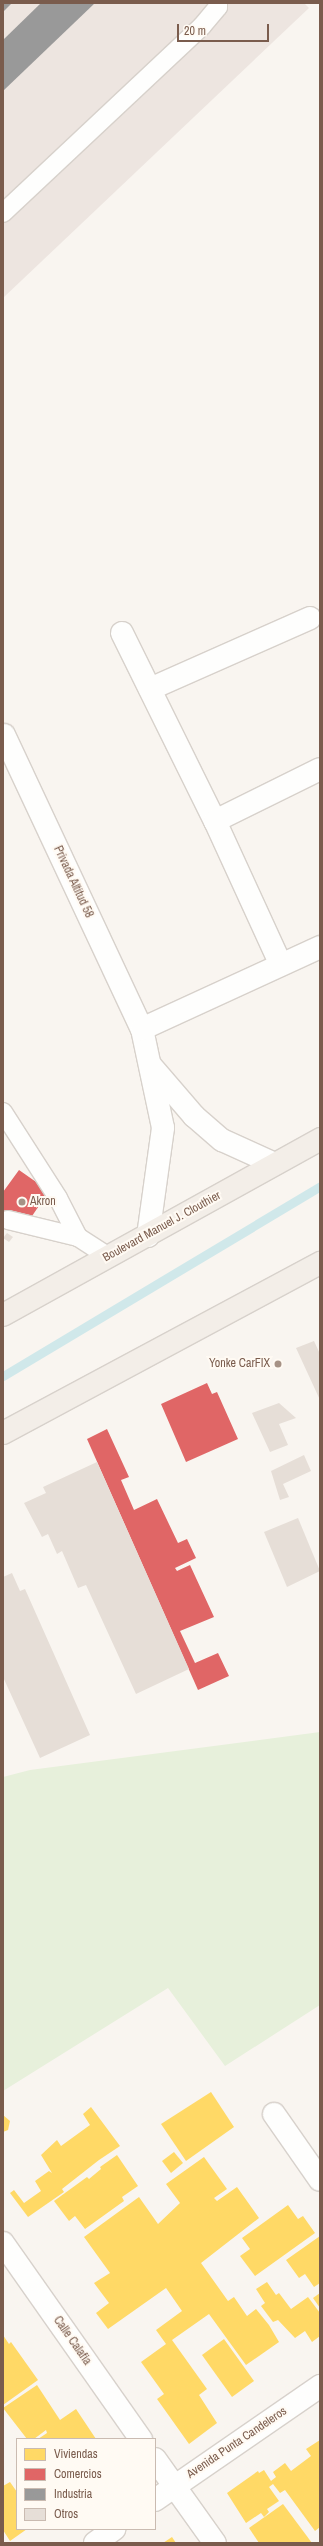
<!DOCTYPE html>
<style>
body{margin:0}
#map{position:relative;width:323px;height:2546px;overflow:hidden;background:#f9f5f0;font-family:"Archivo Narrow",sans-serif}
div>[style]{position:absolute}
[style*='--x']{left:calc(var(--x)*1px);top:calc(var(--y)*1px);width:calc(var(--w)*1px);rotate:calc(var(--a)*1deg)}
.industrial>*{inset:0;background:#ede5e0}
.green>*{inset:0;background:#e7f0db}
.homes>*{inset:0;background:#ffd966}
.shops>*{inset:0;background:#e06666}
.industry>*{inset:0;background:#999}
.stream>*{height:9px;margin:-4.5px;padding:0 4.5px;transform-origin:4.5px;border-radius:4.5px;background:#d0e8ea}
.building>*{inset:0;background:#e6ded7}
.roads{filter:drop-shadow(1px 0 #d7d1cb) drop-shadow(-1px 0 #d7d1cb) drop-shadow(0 1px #d7d1cb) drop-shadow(0 -1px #d7d1cb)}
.service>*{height:18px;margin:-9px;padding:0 9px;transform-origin:9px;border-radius:9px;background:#fefefd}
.minor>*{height:22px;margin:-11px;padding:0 11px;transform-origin:11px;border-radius:11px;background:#fefefd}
.primary>*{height:22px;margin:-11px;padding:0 11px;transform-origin:11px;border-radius:11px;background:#f3eee8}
.dots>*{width:11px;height:11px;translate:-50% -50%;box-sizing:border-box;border:2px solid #fffaf3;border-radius:50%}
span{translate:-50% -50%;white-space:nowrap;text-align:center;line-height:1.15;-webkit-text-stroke:4px #fffaf3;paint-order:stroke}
.street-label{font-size:12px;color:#7a5c4d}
.poi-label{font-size:12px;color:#7a5c4d}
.left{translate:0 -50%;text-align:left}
.right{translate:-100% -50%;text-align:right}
.frame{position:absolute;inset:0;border:4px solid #7a5c4d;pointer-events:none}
.legend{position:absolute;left:16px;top:2438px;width:140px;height:92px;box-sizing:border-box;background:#fffaf3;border:1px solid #cabbb1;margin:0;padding:5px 7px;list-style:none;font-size:12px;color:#7a5c4d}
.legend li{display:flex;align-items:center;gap:8px;height:20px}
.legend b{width:20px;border:1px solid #cabbb1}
.scale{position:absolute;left:177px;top:24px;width:92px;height:18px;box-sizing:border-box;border:2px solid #7a5c4d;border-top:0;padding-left:5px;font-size:12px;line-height:14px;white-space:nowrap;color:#7a5c4d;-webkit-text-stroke:3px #fffaf3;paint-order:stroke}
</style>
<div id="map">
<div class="industrial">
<div style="clip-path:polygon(3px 3px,304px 3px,309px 8px,3px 298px)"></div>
</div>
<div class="green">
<div style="clip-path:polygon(320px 1732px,320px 2005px,225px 2066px,168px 1988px,3px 2091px,3px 1777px,30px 1770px)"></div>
</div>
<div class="homes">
<div style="clip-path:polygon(211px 2092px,234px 2127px,186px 2161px,161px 2124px)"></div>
<div style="clip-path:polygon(91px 2107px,120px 2146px,99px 2160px,62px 2189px,64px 2192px,28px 2217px,10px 2193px,14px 2190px,24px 2203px,41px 2191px,35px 2181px,49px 2171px,52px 2173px,41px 2155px,57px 2140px,61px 2146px,90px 2125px,83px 2114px)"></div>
<div style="clip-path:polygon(3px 2115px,10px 2121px,8px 2130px,3px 2132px)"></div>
<div style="clip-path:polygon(174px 2152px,183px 2163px,171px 2173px,162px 2161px)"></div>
<div style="clip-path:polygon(117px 2155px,138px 2186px,122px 2197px,124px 2201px,85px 2229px,75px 2216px,69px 2221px,54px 2201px,87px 2177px,89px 2179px,101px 2169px,100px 2167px)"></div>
<div style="clip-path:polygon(204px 2157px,227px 2189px,214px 2198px,217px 2201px,237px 2187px,259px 2218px,201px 2263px,228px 2301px,234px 2297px,247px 2316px,256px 2309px,269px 2325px,279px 2342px,246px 2365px,209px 2314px,172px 2340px,207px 2389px,199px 2395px,217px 2423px,189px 2444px,157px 2399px,164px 2394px,141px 2362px,166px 2344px,156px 2330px,182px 2311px,166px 2288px,108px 2329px,96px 2313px,109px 2303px,94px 2283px,110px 2273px,84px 2237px,139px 2197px,158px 2224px,180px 2203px,166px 2184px)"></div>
<div style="clip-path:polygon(288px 2205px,298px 2219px,303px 2216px,315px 2233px,255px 2276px,240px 2256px,250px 2249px,242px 2238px)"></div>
<div style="clip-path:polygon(320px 2236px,320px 2283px,314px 2287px,305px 2274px,299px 2278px,286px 2260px)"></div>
<div style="clip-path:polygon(267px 2282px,276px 2295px,279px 2293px,291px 2309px,308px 2297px,320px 2313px,320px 2336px,312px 2342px,305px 2331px,295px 2338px,278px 2320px,273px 2322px,261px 2306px,265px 2303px,256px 2289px)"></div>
<div style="clip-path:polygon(320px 2293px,320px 2308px,313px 2298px)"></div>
<div style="clip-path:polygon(3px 2335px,9px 2344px,11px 2342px,38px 2380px,3px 2405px)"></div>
<div style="clip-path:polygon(224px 2339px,254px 2381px,232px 2397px,202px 2355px)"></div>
<div style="clip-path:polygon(37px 2385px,60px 2420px,76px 2409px,96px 2439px,38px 2439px,47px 2433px,46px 2430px,34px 2439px,27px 2439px,3px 2408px)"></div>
<div style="clip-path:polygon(320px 2440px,320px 2527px,315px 2531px,285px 2490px,280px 2493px,273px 2484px,269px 2487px,279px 2501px,267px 2509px,269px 2512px,264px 2517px,261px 2513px,246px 2523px,227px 2493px,258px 2471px,259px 2473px,264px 2470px,271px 2481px,276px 2477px,273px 2472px,285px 2463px,291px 2471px,311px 2456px,306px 2449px)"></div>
<div style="clip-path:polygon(10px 2482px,17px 2492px,17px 2529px,27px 2529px,10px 2541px,3px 2530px,3px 2486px)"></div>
<div style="clip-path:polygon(283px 2504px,312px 2543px,259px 2543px,249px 2528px)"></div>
<div style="clip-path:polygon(172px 2537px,176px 2543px,163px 2543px)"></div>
</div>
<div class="shops">
<div style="clip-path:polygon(19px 1170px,49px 1191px,28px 1222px,13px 1213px,3px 1227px,3px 1192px)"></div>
<div style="clip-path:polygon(207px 1383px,212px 1394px,217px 1392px,238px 1439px,186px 1462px,161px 1404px)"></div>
<div style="clip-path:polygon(107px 1429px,129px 1477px,121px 1480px,134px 1510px,157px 1499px,178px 1543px,187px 1539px,196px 1558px,175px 1568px,177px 1571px,190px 1565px,214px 1617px,180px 1631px,195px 1663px,218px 1653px,229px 1676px,198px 1690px,87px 1439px)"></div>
</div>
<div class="industry">
<div style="clip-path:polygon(3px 3px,12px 3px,3px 12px)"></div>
<div style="clip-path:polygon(41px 3px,95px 3px,3px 91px,3px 40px)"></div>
</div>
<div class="stream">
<div style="--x:3;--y:1376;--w:370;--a:-30.9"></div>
</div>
<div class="building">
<div style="clip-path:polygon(7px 1233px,13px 1237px,9px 1242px,3px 1238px)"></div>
<div style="clip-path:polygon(314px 1341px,320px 1354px,320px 1400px,296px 1348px)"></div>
<div style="clip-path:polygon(279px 1403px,296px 1418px,279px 1424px,288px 1445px,270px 1452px,252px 1413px)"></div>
<div style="clip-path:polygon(304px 1455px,311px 1471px,283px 1484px,289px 1497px,280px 1500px,271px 1471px)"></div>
<div style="clip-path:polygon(97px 1462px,189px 1669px,136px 1694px,86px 1585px,78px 1588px,62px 1551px,57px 1554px,48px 1534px,42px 1537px,24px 1503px,46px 1493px,43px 1487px)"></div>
<div style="clip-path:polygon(298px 1518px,320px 1571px,287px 1587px,264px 1532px)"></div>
<div style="clip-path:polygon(12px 1573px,20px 1591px,25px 1589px,90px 1735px,40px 1758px,3px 1677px,3px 1577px)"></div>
</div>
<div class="roads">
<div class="service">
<div style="--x:3;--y:213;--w:273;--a:-43.2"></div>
<div style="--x:202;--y:26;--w:25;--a:-50"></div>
<div style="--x:218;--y:7;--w:4;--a:-90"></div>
<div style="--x:3;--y:1112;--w:102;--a:57.4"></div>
<div style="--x:58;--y:1198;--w:44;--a:62.9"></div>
<div style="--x:8;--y:1220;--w:72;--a:13.7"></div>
<div style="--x:78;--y:1237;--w:37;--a:33"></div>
</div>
<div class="minor">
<div style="--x:122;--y:633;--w:210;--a:63.7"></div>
<div style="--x:215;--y:821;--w:158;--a:65.4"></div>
<div style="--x:150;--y:689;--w:175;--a:-23.9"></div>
<div style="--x:4;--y:735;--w:325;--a:64.9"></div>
<div style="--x:142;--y:1029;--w:101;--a:78"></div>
<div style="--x:163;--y:1128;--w:109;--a:97.9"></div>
<div style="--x:215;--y:821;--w:117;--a:-26.3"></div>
<div style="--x:142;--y:1029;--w:196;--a:-24.7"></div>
<div style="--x:151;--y:1066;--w:66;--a:49.3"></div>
<div style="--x:194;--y:1116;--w:37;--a:41"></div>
<div style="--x:222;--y:1140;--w:58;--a:24.4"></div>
<div style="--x:274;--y:2114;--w:80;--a:55.1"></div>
<div style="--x:3;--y:2243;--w:240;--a:54.9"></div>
<div style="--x:155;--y:2459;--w:103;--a:54.5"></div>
<div style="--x:155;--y:2500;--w:201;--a:-34.6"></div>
<div style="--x:95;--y:2543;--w:24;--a:-36"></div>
</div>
<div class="primary">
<div style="--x:3;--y:1315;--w:363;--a:-29"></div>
<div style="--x:3;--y:1433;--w:360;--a:-28.2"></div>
</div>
</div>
<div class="dots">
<div style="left:22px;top:1202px;background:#a69286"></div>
<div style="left:278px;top:1364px;background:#a69286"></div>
</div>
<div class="street-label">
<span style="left:73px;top:882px;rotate:65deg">Privada Altitud 58</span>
<span style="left:162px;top:1227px;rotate:-29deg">Boulevard Manuel J. Clouthier</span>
<span style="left:72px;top:2341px;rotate:55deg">Calle Calafia</span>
<span style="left:237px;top:2443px;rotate:-34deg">Avenida Punta Candeleros</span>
</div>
<div class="poi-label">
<span class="left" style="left:30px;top:1202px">Akron</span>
<span class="right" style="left:270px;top:1364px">Yonke CarFIX</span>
</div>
<div class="frame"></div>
<ul class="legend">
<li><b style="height:11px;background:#ffd966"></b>Viviendas</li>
<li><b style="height:11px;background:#e06666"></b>Comercios</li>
<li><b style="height:11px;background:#999"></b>Industria</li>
<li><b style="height:11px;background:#e6ded7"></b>Otros</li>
</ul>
<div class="scale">20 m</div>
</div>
